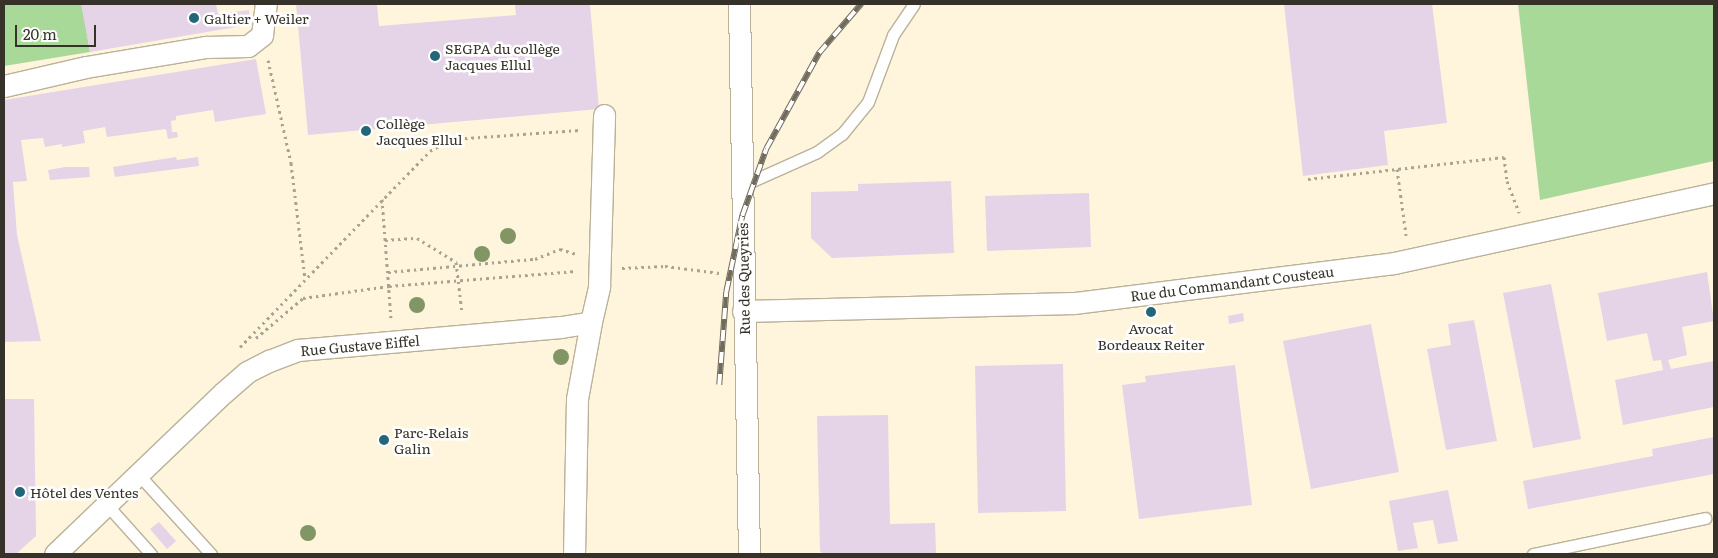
<!DOCTYPE html>
<meta charset="utf-8">
<style>
body{margin:0}
#map{position:relative;width:1718px;height:558px;overflow:hidden;background:#fff5dc;font-family:Literata,serif}
div>[style]{position:absolute}
[style*='--x']{left:calc(var(--x)*1px);top:calc(var(--y)*1px);width:calc(var(--w)*1px);rotate:calc(var(--a)*1deg)}
.green>*{inset:0;background:#a9d999}
.building>*{inset:0;background:#e5d3e8}
.path>*{height:3px;margin-top:-1.5px;transform-origin:0;background:repeating-linear-gradient(90deg,#aba391 0 2.5px,transparent 0 6.5px)}
.roads{filter:drop-shadow(1px 0 #bbb19a) drop-shadow(-1px 0 #bbb19a) drop-shadow(0 1px #bbb19a) drop-shadow(0 -1px #bbb19a)}
.lane>*{height:11px;margin:-5.5px;padding:0 5.5px;transform-origin:5.5px;border-radius:5.5px;background:#fff}
.street>*{height:21px;margin:-10.5px;padding:0 10.5px;transform-origin:10.5px;border-radius:10.5px;background:#fff}
.rail>*{height:5.5px;margin-top:-2.75px;transform-origin:0;background:repeating-linear-gradient(90deg,#fff 0 11px,#716b5d 0 22px);box-sizing:border-box;border-block:1px solid #716b5d}
.trees>*{width:16px;height:16px;margin:-8px;border-radius:50%;background:#819565}
.dots>*{width:14px;height:14px;translate:-50% -50%;box-sizing:border-box;border:2px solid #fff;border-radius:50%}
span{translate:-50% -50%;white-space:nowrap;text-align:center;line-height:1.15;-webkit-text-stroke:5px #fff;paint-order:stroke}
.poi-label{font-size:14px;color:#363229}
.left{translate:0 -50%;text-align:left}
.street-label{font-size:14px;color:#363229}
.frame{position:absolute;inset:0;border:5px solid #363229;pointer-events:none}
.scale{position:absolute;left:15px;top:25px;width:81px;height:22px;box-sizing:border-box;border:2px solid #363229;border-top:0;padding-left:6px;font-size:15px;line-height:18px;white-space:nowrap;color:#363229;-webkit-text-stroke:4px #fff;paint-order:stroke}
</style>
<div id="map">
<div class="green">
<div style="clip-path:polygon(4px 4px,82px 4px,90px 52px,4px 66px)"></div>
<div style="clip-path:polygon(1518px 4px,1714px 4px,1714px 161px,1540px 200px)"></div>
</div>
<div class="building">
<div style="clip-path:polygon(81px 4px,216px 4px,218px 14px,249px 10px,250px 19px,242px 26px,90px 52px)"></div>
<div style="clip-path:polygon(296px 4px,377px 4px,379px 26px,516px 15px,515px 4px,590px 4px,599px 109px,308px 135px)"></div>
<div style="clip-path:polygon(1284px 4px,1432px 4px,1447px 123px,1384px 131px,1388px 165px,1303px 176px)"></div>
<div style="clip-path:polygon(256px 59px,266px 114px,215px 122px,213px 110px,176px 116px,176px 120px,171px 121px,172px 132px,177px 132px,178px 137px,168px 139px,166px 129px,107px 137px,105px 127px,83px 131px,85px 143px,62px 147px,62px 144px,45px 147px,43px 138px,21px 140px,27px 181px,13px 182px,17px 235px,41px 341px,4px 342px,4px 100px)"></div>
<div style="clip-path:polygon(176px 157px,177px 160px,198px 157px,199px 166px,115px 177px,113px 167px)"></div>
<div style="clip-path:polygon(65px 167px,89px 167px,90px 177px,50px 180px,48px 170px)"></div>
<div style="clip-path:polygon(951px 181px,954px 253px,832px 258px,811px 238px,811px 192px,858px 191px,858px 184px)"></div>
<div style="clip-path:polygon(1089px 193px,1091px 247px,987px 251px,985px 196px)"></div>
<div style="clip-path:polygon(1707px 272px,1714px 321px,1682px 327px,1687px 355px,1668px 360px,1671px 369px,1714px 361px,1714px 407px,1623px 425px,1615px 380px,1663px 370px,1661px 360px,1653px 361px,1647px 333px,1607px 341px,1598px 293px)"></div>
<div style="clip-path:polygon(1551px 284px,1581px 439px,1533px 448px,1503px 293px)"></div>
<div style="clip-path:polygon(1243px 313px,1244px 321px,1229px 324px,1228px 316px)"></div>
<div style="clip-path:polygon(1474px 320px,1497px 441px,1446px 450px,1427px 349px,1451px 345px,1448px 324px)"></div>
<div style="clip-path:polygon(1371px 324px,1399px 472px,1311px 489px,1283px 341px)"></div>
<div style="clip-path:polygon(1063px 364px,1066px 511px,978px 513px,975px 366px)"></div>
<div style="clip-path:polygon(1235px 365px,1252px 505px,1139px 519px,1122px 385px,1146px 382px,1145px 376px)"></div>
<div style="clip-path:polygon(4px 399px,34px 399px,36px 536px,16px 554px,4px 554px)"></div>
<div style="clip-path:polygon(888px 415px,890px 524px,935px 523px,936px 554px,823px 554px,820px 551px,817px 416px)"></div>
<div style="clip-path:polygon(1714px 437px,1714px 474px,1528px 509px,1523px 481px,1653px 456px,1652px 449px)"></div>
<div style="clip-path:polygon(1448px 490px,1458px 541px,1438px 544px,1433px 520px,1413px 523px,1418px 548px,1398px 551px,1389px 501px)"></div>
<div style="clip-path:polygon(159px 522px,176px 541px,167px 549px,150px 529px)"></div>
</div>
<div class="path">
<div style="--x:268;--y:60;--w:106;--a:77.4"></div>
<div style="--x:291;--y:163;--w:116;--a:83.1"></div>
<div style="--x:1397;--y:169;--w:67;--a:82.2"></div>
<div style="--x:1308;--y:179;--w:197;--a:-6.4"></div>
<div style="--x:1504;--y:157;--w:24;--a:83"></div>
<div style="--x:1507;--y:181;--w:34;--a:69"></div>
<div style="--x:382;--y:199;--w:119;--a:85.7"></div>
<div style="--x:385;--y:240;--w:32;--a:-4"></div>
<div style="--x:417;--y:238;--w:46;--a:31.6"></div>
<div style="--x:456;--y:262;--w:51;--a:83.3"></div>
<div style="--x:622;--y:268;--w:43;--a:-2.7"></div>
<div style="--x:665;--y:266;--w:55;--a:7.3"></div>
<div style="--x:388;--y:272;--w:148;--a:-5.1"></div>
<div style="--x:535;--y:259;--w:27;--a:-22"></div>
<div style="--x:560;--y:249;--w:17;--a:17"></div>
<div style="--x:256;--y:338;--w:62;--a:-40.4"></div>
<div style="--x:303;--y:298;--w:87;--a:-7.9"></div>
<div style="--x:389;--y:286;--w:188;--a:-4.6"></div>
<div style="--x:240;--y:347;--w:273;--a:-45.9"></div>
<div style="--x:430;--y:151;--w:25;--a:-29"></div>
<div style="--x:452;--y:139;--w:128;--a:-4"></div>
</div>
<div class="roads">
<div class="lane">
<div style="--x:741;--y:186;--w:83;--a:-24.1"></div>
<div style="--x:817;--y:152;--w:31;--a:-36"></div>
<div style="--x:842;--y:134;--w:41;--a:-50.9"></div>
<div style="--x:868;--y:102;--w:72;--a:-69.5"></div>
<div style="--x:893;--y:35;--w:37;--a:-56"></div>
<div style="--x:139;--y:475;--w:107;--a:47.7"></div>
<div style="--x:107;--y:505;--w:66;--a:48.1"></div>
<div style="--x:1533;--y:554;--w:176;--a:-11.8"></div>
</div>
<div class="street">
<div style="--x:739;--y:4;--w:550;--a:88.96"></div>
<div style="--x:4;--y:86;--w:84;--a:-13"></div>
<div style="--x:86;--y:67;--w:122;--a:-9.5"></div>
<div style="--x:206;--y:47;--w:42;--a:-1.4"></div>
<div style="--x:248;--y:46;--w:18;--a:-38"></div>
<div style="--x:262;--y:35;--w:31;--a:-83"></div>
<div style="--x:743;--y:311;--w:331;--a:-1.4"></div>
<div style="--x:1074;--y:303;--w:322;--a:-7.1"></div>
<div style="--x:1394;--y:263;--w:328;--a:-12.3"></div>
<div style="--x:591;--y:322;--w:37;--a:-77"></div>
<div style="--x:599;--y:286;--w:171;--a:-88.3"></div>
<div style="--x:55;--y:554;--w:233;--a:-43.8"></div>
<div style="--x:223;--y:393;--w:32;--a:-41"></div>
<div style="--x:247;--y:372;--w:25;--a:-27"></div>
<div style="--x:269;--y:361;--w:31;--a:-21"></div>
<div style="--x:298;--y:350;--w:264;--a:-5"></div>
<div style="--x:561;--y:327;--w:30;--a:-9"></div>
<div style="--x:591;--y:322;--w:78;--a:100.3"></div>
<div style="--x:577;--y:399;--w:155;--a:91.1"></div>
</div>
</div>
<div class="rail">
<div style="--x:719;--y:385;--w:93;--a:-85.7"></div>
<div style="--x:726;--y:292;--w:78;--a:-78.1"></div>
<div style="--x:742;--y:216;--w:71;--a:-70.3"></div>
<div style="--x:766;--y:149;--w:110;--a:-61.1"></div>
<div style="--x:819;--y:53;--w:65;--a:-49.4"></div>
</div>
<div class="trees">
<div style="left:508px;top:236px"></div>
<div style="left:482px;top:254px"></div>
<div style="left:417px;top:305px"></div>
<div style="left:561px;top:357px"></div>
<div style="left:308px;top:533px"></div>
</div>
<div class="dots">
<div style="left:194px;top:18px;background:#246679"></div>
<div style="left:435px;top:56px;background:#246679"></div>
<div style="left:366px;top:131px;background:#246679"></div>
<div style="left:1151px;top:312px;background:#246679"></div>
<div style="left:384px;top:440px;background:#246679"></div>
<div style="left:20px;top:492px;background:#246679"></div>
</div>
<div class="poi-label">
<span class="left" style="left:204px;top:18px">Galtier + Weiler</span>
<span class="left" style="left:445px;top:56px">SEGPA du collège<br>Jacques Ellul</span>
<span class="left" style="left:376px;top:131px">Collège<br>Jacques Ellul</span>
<span style="left:1151px;top:336px">Avocat<br>Bordeaux Reiter</span>
<span class="left" style="left:394px;top:440px">Parc-Relais<br>Galin</span>
<span class="left" style="left:30px;top:492px">Hôtel des Ventes</span>
</div>
<div class="street-label">
<span style="left:743px;top:279px;rotate:-91deg">Rue des Queyries</span>
<span style="left:1232px;top:283px;rotate:-7deg">Rue du Commandant Cousteau</span>
<span style="left:360px;top:345px;rotate:-5deg">Rue Gustave Eiffel</span>
</div>
<div class="frame"></div>
<div class="scale">20 m</div>
</div>
